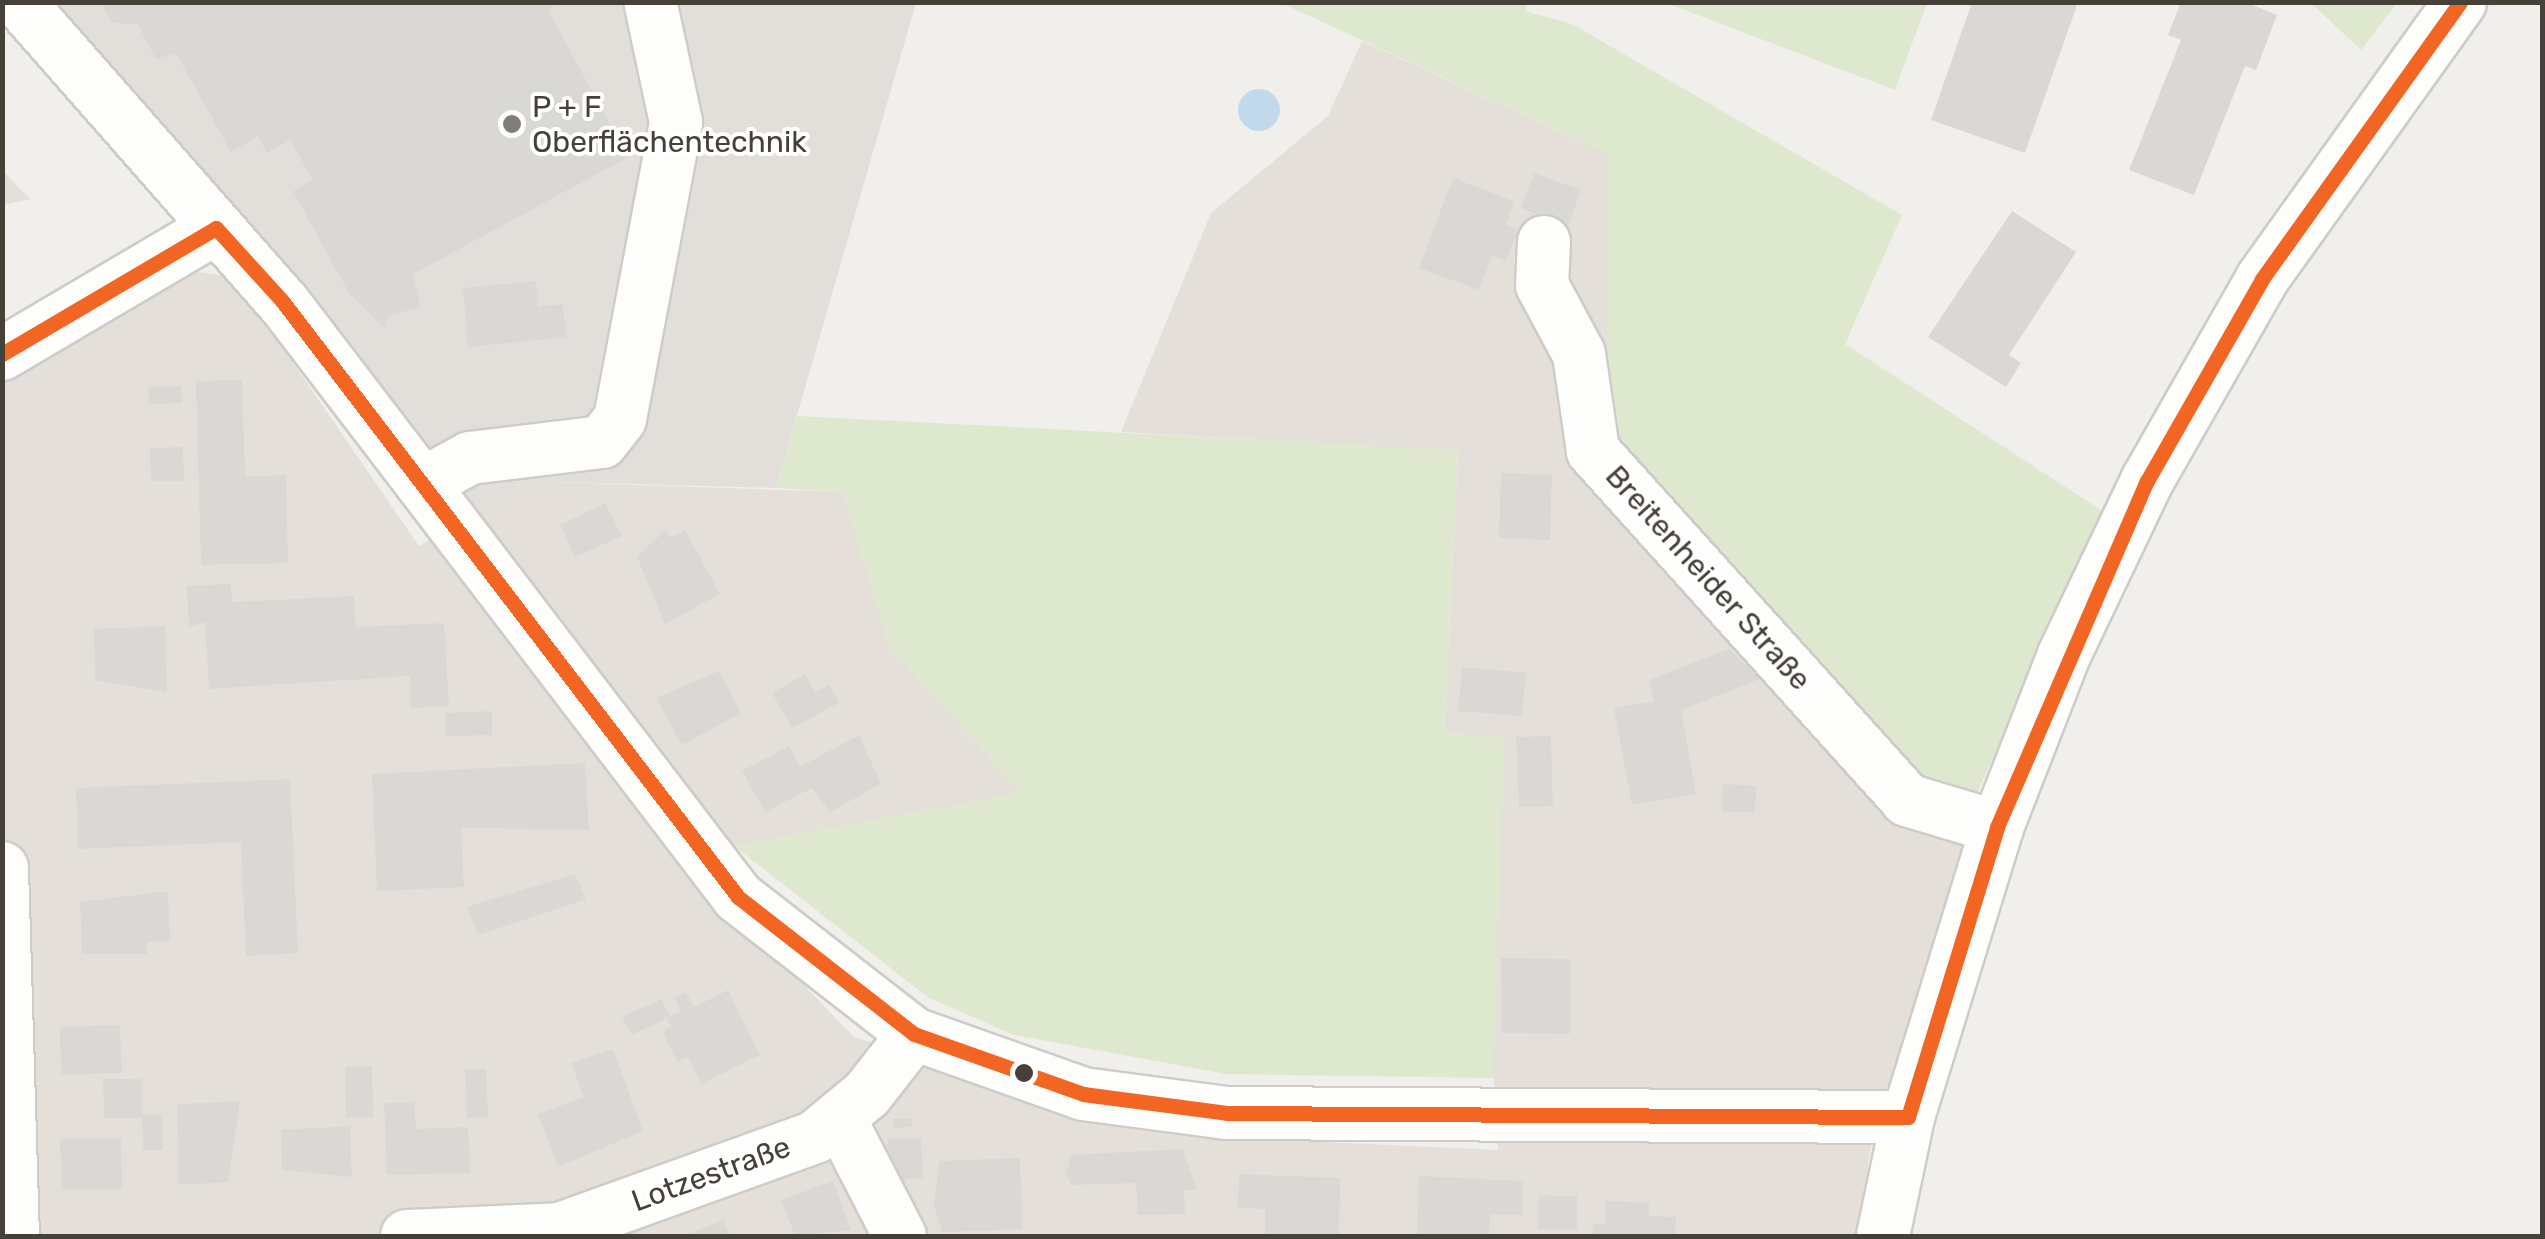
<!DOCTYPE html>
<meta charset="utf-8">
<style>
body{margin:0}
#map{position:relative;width:2545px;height:1239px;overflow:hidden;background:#f1efeb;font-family:Rubik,sans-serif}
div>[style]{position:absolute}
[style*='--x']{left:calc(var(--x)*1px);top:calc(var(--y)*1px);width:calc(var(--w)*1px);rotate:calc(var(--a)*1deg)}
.residential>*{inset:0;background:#e4e0d9}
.industrial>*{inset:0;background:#e2dfdb}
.green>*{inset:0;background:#dee8ce}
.water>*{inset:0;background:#c1d9ea}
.round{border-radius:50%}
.building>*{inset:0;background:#dad8d4}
.roads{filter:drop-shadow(2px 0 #ceccc9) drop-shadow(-2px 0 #ceccc9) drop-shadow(0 2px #ceccc9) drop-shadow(0 -2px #ceccc9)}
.minor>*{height:52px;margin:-26px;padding:0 26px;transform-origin:26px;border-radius:26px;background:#fdfdfc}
.bus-1>*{height:15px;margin:-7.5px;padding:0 7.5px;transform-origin:7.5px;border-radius:7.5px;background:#f26522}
.dots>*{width:28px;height:28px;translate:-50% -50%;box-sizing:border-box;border:5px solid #fff;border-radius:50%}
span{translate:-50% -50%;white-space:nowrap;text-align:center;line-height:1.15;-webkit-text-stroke:8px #fff;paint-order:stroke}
.poi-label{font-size:30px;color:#454038}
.left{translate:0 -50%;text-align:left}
.street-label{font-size:30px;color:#454038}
.frame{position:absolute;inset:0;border:5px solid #454038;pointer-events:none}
</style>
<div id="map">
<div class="residential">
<div style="clip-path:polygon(1362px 41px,1607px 153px,1607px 429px,1959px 792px,1980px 786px,1870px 1150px,1858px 1236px,3px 1236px,2px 380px,198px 272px,234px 277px,419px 546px,527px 481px,843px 492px,890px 647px,1022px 793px,735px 846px,691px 868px,854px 1037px,1171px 1135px,1498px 1150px,1491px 1036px,1504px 739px,1444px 732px,1458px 451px,1121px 432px,1211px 213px,1328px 116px)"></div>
<div style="clip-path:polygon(2px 171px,3px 171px,30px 199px,3px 205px)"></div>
</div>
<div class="industrial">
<div style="clip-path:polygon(35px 3px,916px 3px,776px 488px,527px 481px,472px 514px,304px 283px)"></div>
</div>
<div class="green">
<div style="clip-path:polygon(1281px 3px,1528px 3px,1525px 11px,1572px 24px,1902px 215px,1845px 344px,2104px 512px,1980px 786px,1959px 792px,1929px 779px,1607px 429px,1607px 153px)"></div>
<div style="clip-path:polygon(1666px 3px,1666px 2px,1927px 3px,1895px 90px)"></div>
<div style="clip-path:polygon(2311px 3px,2397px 3px,2361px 50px)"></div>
<div style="clip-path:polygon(797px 416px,1458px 450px,1444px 732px,1504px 738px,1493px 1078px,1226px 1074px,1014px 1035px,929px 998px,734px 846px,1021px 792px,890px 647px,843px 492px,776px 488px)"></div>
</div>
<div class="water">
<div class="round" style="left:1238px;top:89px;width:42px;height:42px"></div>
</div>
<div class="building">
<div style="clip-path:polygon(101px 2px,561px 2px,548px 10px,628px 157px,413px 274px,420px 307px,387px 316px,384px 327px,349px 293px,293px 191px,313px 180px,290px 140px,267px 153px,258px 136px,231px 152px,176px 53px,156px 59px,138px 25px,111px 22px)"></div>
<div style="clip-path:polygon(1972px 2px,2078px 2px,2025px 153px,1931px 120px)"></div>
<div style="clip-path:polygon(2181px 2px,2245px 2px,2277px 15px,2256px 70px,2245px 66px,2194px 195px,2129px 170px,2181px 40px,2168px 35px)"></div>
<div style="clip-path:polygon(1534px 173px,1581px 190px,1568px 226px,1521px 208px)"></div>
<div style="clip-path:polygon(1453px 178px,1514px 201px,1506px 225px,1518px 230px,1506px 261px,1492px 256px,1479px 290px,1419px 268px)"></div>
<div style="clip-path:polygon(2012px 211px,2076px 252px,2009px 355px,2021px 363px,2006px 387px,1928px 337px)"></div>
<div style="clip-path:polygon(536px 281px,538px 307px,563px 304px,566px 337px,468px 347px,463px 288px)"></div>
<div style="clip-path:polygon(242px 380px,245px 476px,286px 475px,288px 563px,201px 565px,196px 381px)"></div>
<div style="clip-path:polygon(181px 386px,182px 403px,149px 404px,148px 387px)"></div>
<div style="clip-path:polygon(183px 447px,184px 481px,151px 481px,150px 448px)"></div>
<div style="clip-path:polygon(1501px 473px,1552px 475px,1550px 540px,1499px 538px)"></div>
<div style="clip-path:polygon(605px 503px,622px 536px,575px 557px,560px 525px)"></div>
<div style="clip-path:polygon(665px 530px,671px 538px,685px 530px,720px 594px,665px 624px,637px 557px)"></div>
<div style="clip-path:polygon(231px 584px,232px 602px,354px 596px,356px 627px,444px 623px,449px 706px,411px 708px,410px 676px,209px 689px,205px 622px,189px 627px,187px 586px)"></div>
<div style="clip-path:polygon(165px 626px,167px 692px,95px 680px,94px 629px)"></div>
<div style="clip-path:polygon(1729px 649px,1760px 679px,1681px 710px,1696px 794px,1632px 805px,1614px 708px,1654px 701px,1649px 680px)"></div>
<div style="clip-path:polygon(1462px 667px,1526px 673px,1522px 716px,1458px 711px)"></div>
<div style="clip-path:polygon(719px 671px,741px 713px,682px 745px,656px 698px)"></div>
<div style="clip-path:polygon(805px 674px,815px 692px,829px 685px,839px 703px,792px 728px,772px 693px)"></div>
<div style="clip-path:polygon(492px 711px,492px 735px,446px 736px,445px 713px)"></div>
<div style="clip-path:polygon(859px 735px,881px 784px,830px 812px,812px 788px,765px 812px,742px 771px,789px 746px,800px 767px)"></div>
<div style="clip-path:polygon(1551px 736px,1553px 806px,1519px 807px,1516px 737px)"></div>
<div style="clip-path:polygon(585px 763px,589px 830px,461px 828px,464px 887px,377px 891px,372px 774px)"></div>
<div style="clip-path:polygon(290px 779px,298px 953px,246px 956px,241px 842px,78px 849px,76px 788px)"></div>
<div style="clip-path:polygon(1723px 784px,1756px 786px,1755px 813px,1722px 811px)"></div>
<div style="clip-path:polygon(575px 874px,586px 899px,478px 935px,467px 907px)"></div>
<div style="clip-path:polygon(168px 891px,170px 941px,147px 942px,147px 954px,82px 954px,80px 902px)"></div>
<div style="clip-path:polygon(1501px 958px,1570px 959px,1570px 1034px,1501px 1033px)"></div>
<div style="clip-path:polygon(728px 990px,760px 1055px,701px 1084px,688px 1057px,677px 1062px,662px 1031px,671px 1027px,667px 1018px,632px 1035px,622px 1017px,661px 999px,670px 1016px,681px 1011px,674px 998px,686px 992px,694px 1007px)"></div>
<div style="clip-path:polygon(120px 1025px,122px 1073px,61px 1075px,60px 1027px)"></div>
<div style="clip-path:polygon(613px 1049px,643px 1131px,558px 1167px,538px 1114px,584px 1097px,571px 1063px)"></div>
<div style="clip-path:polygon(372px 1066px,373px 1117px,346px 1118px,345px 1067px)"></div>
<div style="clip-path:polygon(465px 1069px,486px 1069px,488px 1117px,467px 1118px)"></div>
<div style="clip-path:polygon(103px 1079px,141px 1079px,142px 1118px,104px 1118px)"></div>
<div style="clip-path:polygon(240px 1101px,228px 1182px,179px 1185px,177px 1104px)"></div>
<div style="clip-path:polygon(414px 1102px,416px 1129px,468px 1127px,470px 1173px,387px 1175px,384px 1103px)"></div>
<div style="clip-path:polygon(162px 1114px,163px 1150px,143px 1150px,142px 1115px)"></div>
<div style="clip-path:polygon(911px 1118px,912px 1127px,894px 1128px,893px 1119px)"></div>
<div style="clip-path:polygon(350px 1126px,352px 1177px,282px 1170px,281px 1130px)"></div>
<div style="clip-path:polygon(121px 1138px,122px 1189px,62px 1190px,60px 1139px)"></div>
<div style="clip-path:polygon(921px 1138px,923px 1178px,885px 1180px,888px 1139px)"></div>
<div style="clip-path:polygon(1182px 1149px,1197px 1190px,1184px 1190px,1185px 1214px,1138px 1215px,1136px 1183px,1072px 1185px,1066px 1175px,1071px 1155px)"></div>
<div style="clip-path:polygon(1020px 1158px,1022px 1229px,942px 1232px,934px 1206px,939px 1161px)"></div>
<div style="clip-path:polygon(1239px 1174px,1340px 1178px,1339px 1236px,1265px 1236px,1265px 1209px,1238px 1208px)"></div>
<div style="clip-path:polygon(1419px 1176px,1523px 1181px,1522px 1215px,1490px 1214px,1489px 1236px,1417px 1235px)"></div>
<div style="clip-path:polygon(833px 1181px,851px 1230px,795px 1236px,781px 1200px)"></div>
<div style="clip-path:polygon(1539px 1195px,1577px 1196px,1577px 1230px,1538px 1229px)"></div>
<div style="clip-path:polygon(1606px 1201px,1649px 1203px,1649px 1216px,1676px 1217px,1675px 1236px,1592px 1236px,1593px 1224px,1605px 1224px)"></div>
<div style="clip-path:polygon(724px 1220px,730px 1236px,681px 1236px)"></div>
</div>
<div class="roads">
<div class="minor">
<div style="--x:19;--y:2;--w:400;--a:48.7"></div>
<div style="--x:283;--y:302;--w:749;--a:52.59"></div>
<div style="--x:738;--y:897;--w:223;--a:37.9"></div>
<div style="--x:914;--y:1034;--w:179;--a:19.5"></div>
<div style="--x:1083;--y:1094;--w:145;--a:7.5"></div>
<div style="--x:1227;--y:1113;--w:681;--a:0.34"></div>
<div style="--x:1544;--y:242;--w:43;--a:92.7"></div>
<div style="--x:1542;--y:285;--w:78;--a:61.8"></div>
<div style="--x:1579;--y:354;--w:98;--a:81.8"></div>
<div style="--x:1593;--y:451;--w:469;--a:48"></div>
<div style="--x:1907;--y:800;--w:94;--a:16.7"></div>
<div style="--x:2;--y:354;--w:248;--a:-30.5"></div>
<div style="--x:422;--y:484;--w:55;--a:-28.4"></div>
<div style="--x:470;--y:458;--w:133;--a:-6.9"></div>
<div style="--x:602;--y:442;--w:29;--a:-52"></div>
<div style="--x:620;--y:419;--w:302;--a:-79.3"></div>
<div style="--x:676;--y:122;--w:120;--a:-102.1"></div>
<div style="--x:2;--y:868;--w:368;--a:88.3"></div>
<div style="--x:839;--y:1118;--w:133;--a:62.7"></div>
<div style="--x:407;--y:1236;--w:153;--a:-2.6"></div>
<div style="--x:560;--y:1229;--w:271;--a:-19.8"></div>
<div style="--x:815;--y:1137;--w:67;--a:-39.6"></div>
<div style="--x:867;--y:1094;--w:76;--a:-51.9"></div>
<div style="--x:1883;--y:1236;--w:122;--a:-78.1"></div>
<div style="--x:1908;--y:1117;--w:303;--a:-72.9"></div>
<div style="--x:1997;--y:827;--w:185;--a:-68.7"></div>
<div style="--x:2064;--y:655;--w:193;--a:-64.5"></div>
<div style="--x:2147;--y:481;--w:232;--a:-60.3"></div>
<div style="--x:2262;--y:279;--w:340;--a:-54.4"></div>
</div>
</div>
<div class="bus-1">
<div style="--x:216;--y:228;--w:100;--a:47.8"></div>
<div style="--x:283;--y:302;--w:749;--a:52.59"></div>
<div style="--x:738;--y:897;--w:223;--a:37.9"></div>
<div style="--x:914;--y:1034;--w:179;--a:19.5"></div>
<div style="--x:1083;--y:1094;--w:145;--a:7.5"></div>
<div style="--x:1227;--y:1113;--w:681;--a:0.34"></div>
<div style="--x:2;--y:354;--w:248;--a:-30.5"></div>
<div style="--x:1908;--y:1117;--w:303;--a:-72.9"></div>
<div style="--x:1997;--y:827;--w:377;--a:-66.6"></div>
<div style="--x:2147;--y:481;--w:232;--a:-60.3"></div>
<div style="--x:2262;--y:279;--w:340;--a:-54.4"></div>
</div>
<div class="dots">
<div style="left:512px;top:124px;background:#817d77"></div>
<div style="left:1024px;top:1073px;background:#454038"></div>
</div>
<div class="poi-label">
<span class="left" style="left:532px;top:124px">P + F<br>Oberflächentechnik</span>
</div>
<div class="street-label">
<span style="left:1708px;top:578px;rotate:48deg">Breitenheider Straße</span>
<span style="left:711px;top:1174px;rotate:-20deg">Lotzestraße</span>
</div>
<div class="frame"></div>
</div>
